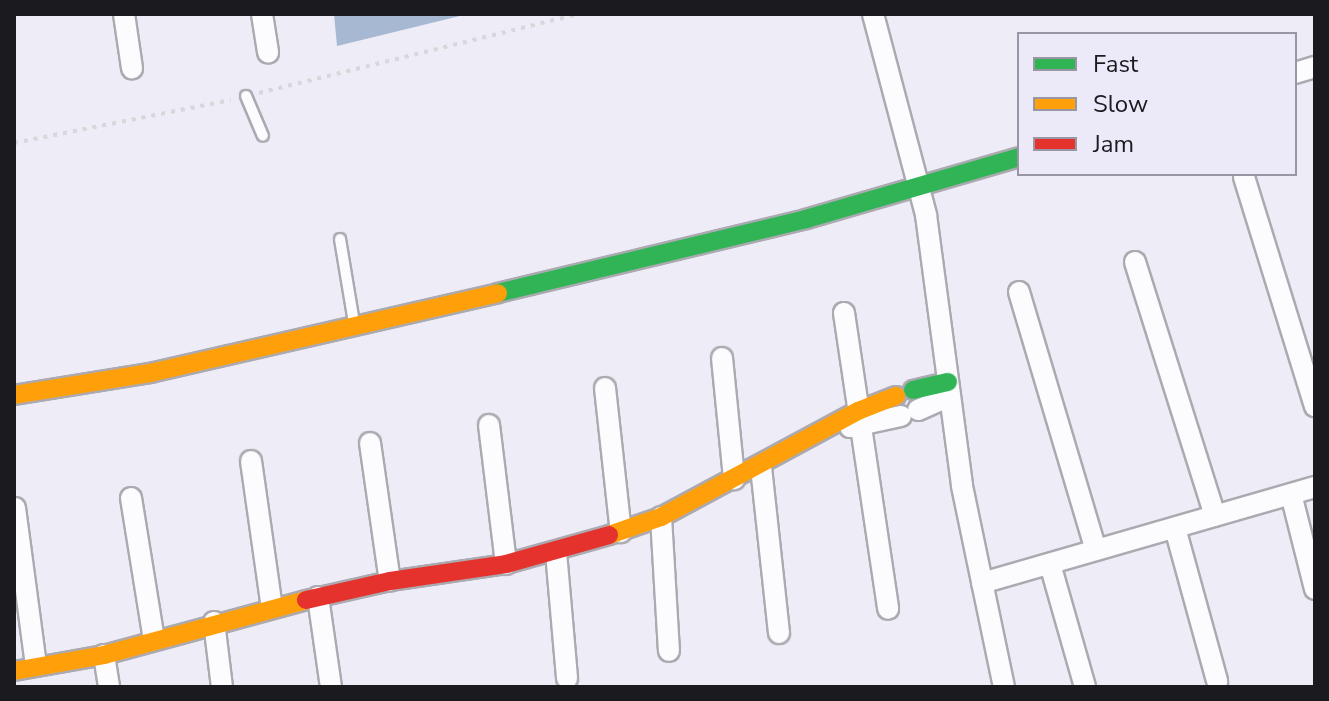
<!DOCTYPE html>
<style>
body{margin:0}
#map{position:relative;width:1329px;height:701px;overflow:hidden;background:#eeecf6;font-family:"Nunito Sans",sans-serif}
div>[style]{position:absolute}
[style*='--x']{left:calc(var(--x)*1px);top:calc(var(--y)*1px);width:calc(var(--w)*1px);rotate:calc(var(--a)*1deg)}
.water>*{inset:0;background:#a6b8d2}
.path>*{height:4px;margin-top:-2px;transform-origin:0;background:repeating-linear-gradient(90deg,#d8d7da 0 4px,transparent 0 10px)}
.roads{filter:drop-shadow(2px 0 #abaab1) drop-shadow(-2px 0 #abaab1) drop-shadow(0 2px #abaab1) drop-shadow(0 -2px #abaab1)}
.lane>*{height:10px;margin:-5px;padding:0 5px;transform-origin:5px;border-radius:5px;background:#fcfcfe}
.street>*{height:20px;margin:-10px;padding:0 10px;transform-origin:10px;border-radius:10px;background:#fcfcfe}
.fast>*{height:18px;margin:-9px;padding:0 9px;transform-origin:9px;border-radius:9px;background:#30b455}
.slow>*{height:18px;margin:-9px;padding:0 9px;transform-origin:9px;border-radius:9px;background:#ff9f0a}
.jam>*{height:18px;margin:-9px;padding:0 9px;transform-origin:9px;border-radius:9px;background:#e5322d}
span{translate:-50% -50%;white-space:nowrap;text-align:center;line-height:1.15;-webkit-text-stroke:8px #ece9f9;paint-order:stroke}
.frame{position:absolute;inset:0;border:16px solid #1b1a1f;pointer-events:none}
.legend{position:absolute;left:1017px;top:32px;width:280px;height:144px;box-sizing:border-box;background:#ece9f9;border:2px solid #9896a2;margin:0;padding:10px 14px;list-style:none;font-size:24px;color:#1b1a1f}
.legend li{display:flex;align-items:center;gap:16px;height:40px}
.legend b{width:40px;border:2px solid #9896a2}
</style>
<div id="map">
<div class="water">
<div style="clip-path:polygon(334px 14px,468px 14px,337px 46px)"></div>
</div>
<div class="path">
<div style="--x:259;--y:93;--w:329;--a:-13.9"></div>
<div style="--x:14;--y:143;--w:221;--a:-11.2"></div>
</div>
<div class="roads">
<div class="lane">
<div style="--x:246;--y:96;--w:43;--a:67"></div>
<div style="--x:340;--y:239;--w:85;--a:80.5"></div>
</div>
<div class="street">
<div style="--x:124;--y:14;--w:55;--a:81.6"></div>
<div style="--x:262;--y:14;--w:39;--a:81"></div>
<div style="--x:873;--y:14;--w:208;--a:75.2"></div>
<div style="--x:926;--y:215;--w:273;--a:82.4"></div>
<div style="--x:962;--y:486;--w:205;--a:78.2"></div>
<div style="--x:1295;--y:73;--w:21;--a:-17"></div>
<div style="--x:1244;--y:177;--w:240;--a:72.8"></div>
<div style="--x:1135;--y:262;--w:266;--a:72.5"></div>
<div style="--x:1019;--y:292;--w:269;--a:73.4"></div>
<div style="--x:844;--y:313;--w:299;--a:81.5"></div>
<div style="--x:722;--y:358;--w:122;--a:84.3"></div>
<div style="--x:605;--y:388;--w:145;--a:83.7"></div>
<div style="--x:918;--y:410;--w:35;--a:-24"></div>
<div style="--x:489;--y:425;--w:140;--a:83"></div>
<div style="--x:850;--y:427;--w:52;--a:-12.2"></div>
<div style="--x:370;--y:443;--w:139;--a:81.8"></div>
<div style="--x:251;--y:461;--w:148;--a:81.9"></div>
<div style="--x:761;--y:467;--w:167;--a:83.8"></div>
<div style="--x:1291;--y:494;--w:98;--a:75.8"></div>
<div style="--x:131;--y:498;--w:144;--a:80.8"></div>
<div style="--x:15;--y:508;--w:159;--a:82.4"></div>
<div style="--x:661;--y:517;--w:134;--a:86.6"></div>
<div style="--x:1175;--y:528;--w:159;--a:74.6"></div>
<div style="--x:556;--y:552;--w:127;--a:85"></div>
<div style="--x:1050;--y:564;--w:128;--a:74.1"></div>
<div style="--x:982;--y:583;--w:347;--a:-16.1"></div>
<div style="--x:318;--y:597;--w:91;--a:81.8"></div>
<div style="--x:214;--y:622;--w:65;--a:83"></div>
<div style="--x:104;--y:655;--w:32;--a:81"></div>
</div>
<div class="fast">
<div style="--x:498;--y:293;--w:317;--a:-13.5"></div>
<div style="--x:806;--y:219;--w:222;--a:-16.2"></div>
<div style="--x:913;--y:390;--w:36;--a:-13"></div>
</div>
<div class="slow">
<div style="--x:14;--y:395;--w:138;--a:-9.2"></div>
<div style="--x:150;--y:373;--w:357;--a:-12.9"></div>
<div style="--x:609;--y:535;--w:55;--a:-19.1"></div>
<div style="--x:661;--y:517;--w:224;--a:-28.3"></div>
<div style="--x:858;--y:411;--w:41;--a:-21.5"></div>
<div style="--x:14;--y:671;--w:91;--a:-10.1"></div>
<div style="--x:104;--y:655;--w:209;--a:-15.2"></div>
</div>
<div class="jam">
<div style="--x:306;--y:600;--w:86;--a:-12.7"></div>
<div style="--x:390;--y:581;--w:117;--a:-8.3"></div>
<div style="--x:506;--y:564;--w:107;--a:-15.7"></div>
</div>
</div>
<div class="frame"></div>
<ul class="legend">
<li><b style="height:10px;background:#30b455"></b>Fast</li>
<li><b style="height:10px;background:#ff9f0a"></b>Slow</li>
<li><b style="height:10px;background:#e5322d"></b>Jam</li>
</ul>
</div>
